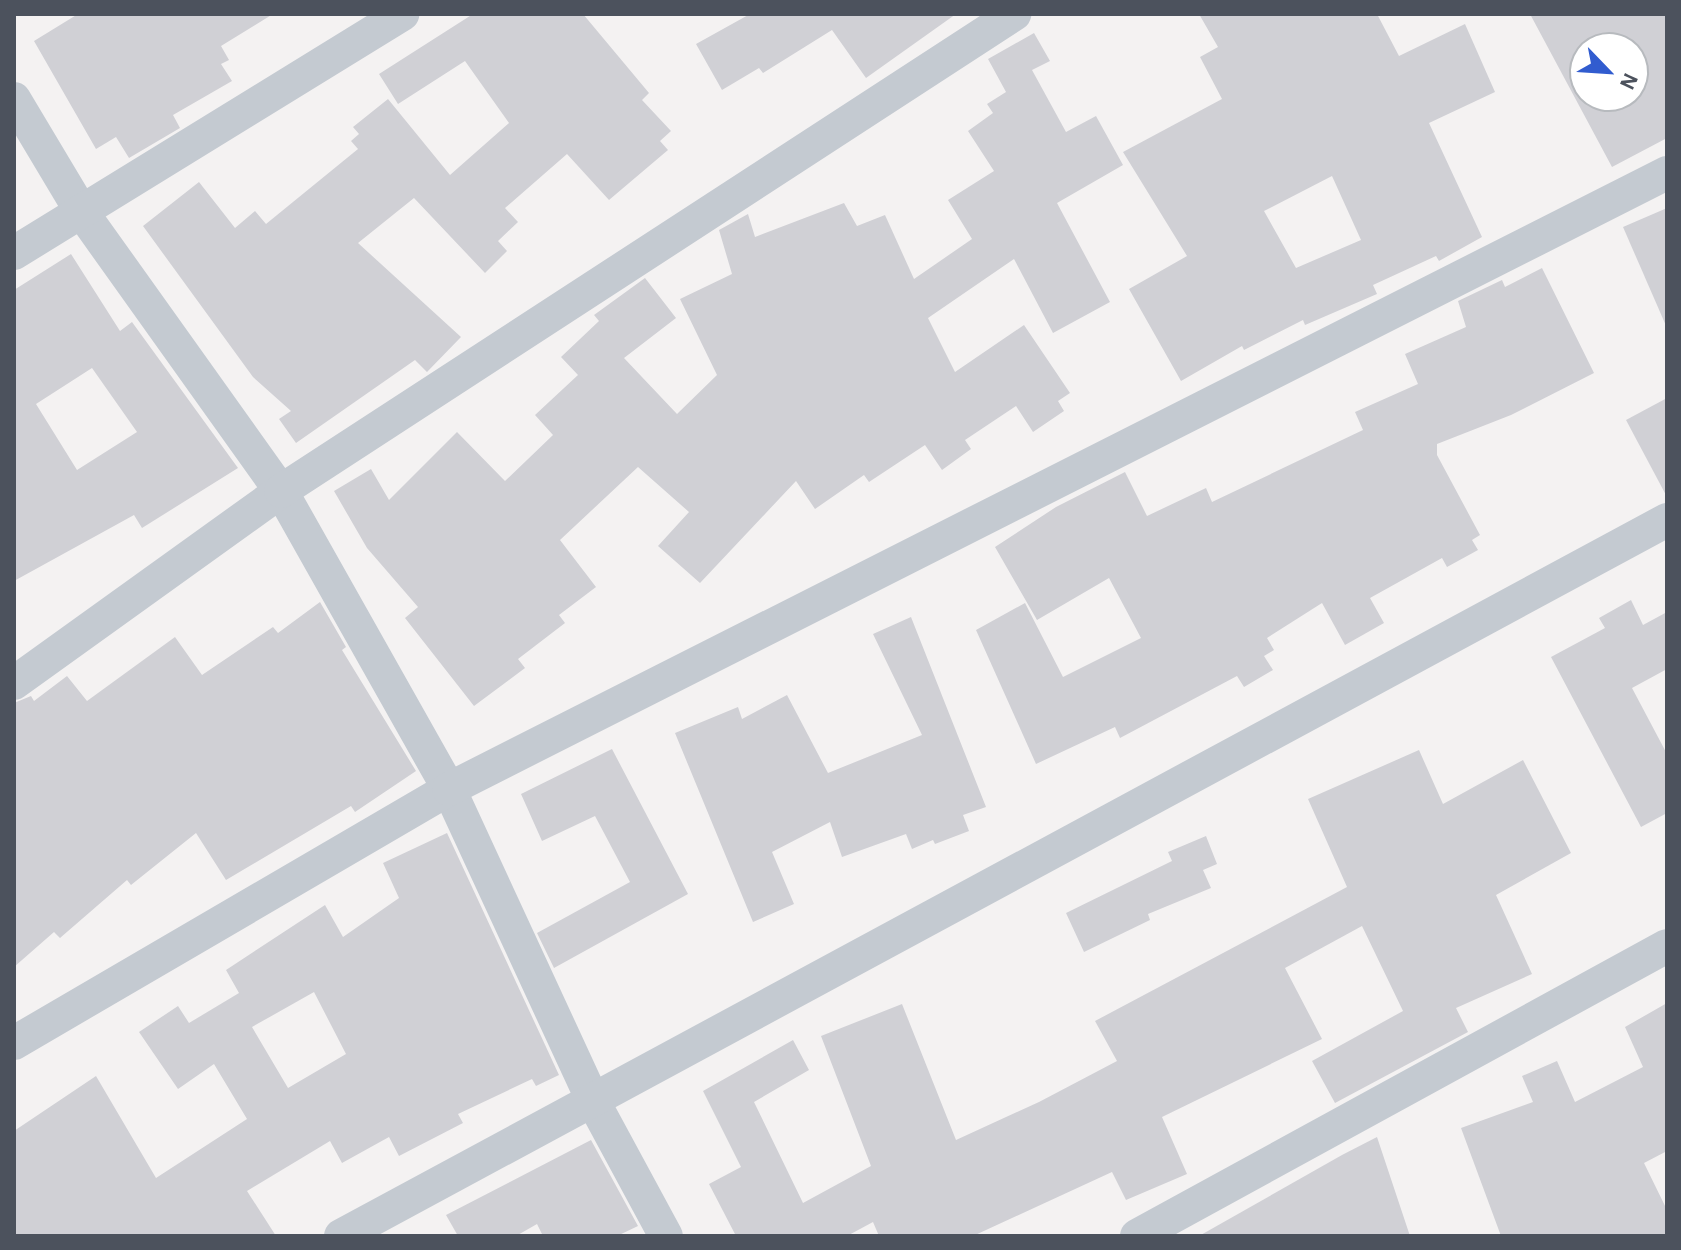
<!DOCTYPE html>
<style>
body{margin:0}
#map{position:relative;width:1681px;height:1250px;overflow:hidden;background:#f4f2f2;font-family:"Alegreya Sans",sans-serif}
div>[style]{position:absolute}
[style*='--x']{left:calc(var(--x)*1px);top:calc(var(--y)*1px);width:calc(var(--w)*1px);rotate:calc(var(--a)*1deg)}
.building>*{inset:0;background:#d0d0d5}
.street>*{height:34px;margin:-17px;padding:0 17px;transform-origin:17px;border-radius:17px;background:#c4cad1}
span{translate:-50% -50%;white-space:nowrap;text-align:center;line-height:1.15;-webkit-text-stroke:6px #fff;paint-order:stroke}
.frame{position:absolute;inset:0;border:16px solid #4c525d;pointer-events:none}
.north{position:absolute;left:1569px;top:32px;width:80px;height:80px;box-sizing:border-box;background:#fff;border:2px solid #b7babe;border-radius:50%;rotate:115deg;font-size:22px;font-weight:700;line-height:32px;text-align:center;color:#4c525d}
.north::after{content:'';display:block;margin:auto;width:28px;height:36px;background:#315ccf;clip-path:polygon(50% 0,100% 100%,50% 72%,0 100%)}
</style>
<div id="map">
<div class="building">
<div style="clip-path:polygon(78px 14px,273px 14px,221px 46px,229px 60px,221px 64px,232px 81px,173px 115px,180px 128px,129px 158px,116px 137px,96px 149px,34px 41px)"></div>
<div style="clip-path:polygon(473px 14px,583px 14px,649px 93px,642px 100px,671px 131px,660px 141px,668px 150px,609px 200px,567px 154px,505px 208px,518px 222px,498px 241px,507px 251px,485px 273px,414px 198px,358px 243px,461px 337px,427px 372px,415px 360px,296px 443px,279px 419px,291px 411px,253px 377px,143px 226px,199px 182px,235px 228px,255px 211px,266px 224px,358px 149px,351px 141px,359px 134px,353px 127px,388px 99px,450px 175px,509px 123px,465px 61px,398px 104px,379px 74px)"></div>
<div style="clip-path:polygon(750px 14px,956px 14px,866px 78px,832px 30px,763px 73px,759px 68px,722px 90px,696px 44px)"></div>
<div style="clip-path:polygon(evenodd,1199px 14px,1377px 14px,1399px 56px,1465px 24px,1495px 92px,1429px 123px,1482px 237px,1439px 261px,1436px 256px,1373px 285px,1377px 294px,1305px 325px,1303px 320px,1244px 350px,1242px 346px,1181px 381px,1129px 289px,1187px 256px,1123px 152px,1222px 99px,1200px 57px,1218px 47px,1199px 14px,1332px 176px,1361px 240px,1296px 268px,1264px 211px,1332px 176px)"></div>
<div style="clip-path:polygon(evenodd,1530px 14px,1667px 14px,1667px 138px,1612px 167px,1530px 14px,1585px 48px,1633px 48px,1633px 96px,1585px 96px,1585px 48px)"></div>
<div style="clip-path:polygon(1034px 33px,1050px 61px,1032px 70px,1066px 132px,1096px 116px,1123px 165px,1057px 203px,1110px 302px,1053px 333px,1014px 259px,928px 318px,955px 372px,1024px 325px,1070px 393px,1058px 401px,1064px 411px,1033px 432px,1016px 406px,965px 440px,971px 449px,942px 470px,925px 445px,869px 482px,864px 475px,815px 509px,796px 481px,700px 583px,658px 546px,689px 512px,638px 467px,560px 540px,596px 587px,559px 615px,565px 623px,518px 659px,525px 668px,474px 706px,405px 618px,418px 607px,367px 548px,334px 491px,371px 469px,389px 500px,457px 432px,505px 481px,553px 435px,535px 415px,578px 375px,561px 357px,599px 321px,594px 315px,645px 278px,676px 318px,624px 358px,677px 414px,717px 375px,680px 299px,732px 274px,719px 230px,748px 214px,755px 237px,844px 203px,857px 226px,885px 215px,914px 279px,972px 239px,948px 200px,994px 171px,968px 131px,993px 113px,987px 104px,1006px 92px,988px 59px)"></div>
<div style="clip-path:polygon(1667px 208px,1667px 328px,1623px 227px)"></div>
<div style="clip-path:polygon(evenodd,71px 254px,120px 331px,132px 322px,238px 468px,142px 528px,134px 515px,14px 581px,14px 290px,71px 254px,92px 368px,137px 432px,77px 470px,36px 404px,92px 368px)"></div>
<div style="clip-path:polygon(1542px 268px,1594px 373px,1511px 415px,1437px 444px,1437px 455px,1480px 535px,1472px 540px,1478px 550px,1447px 567px,1442px 558px,1370px 598px,1384px 623px,1345px 645px,1322px 603px,1267px 638px,1274px 650px,1264px 656px,1273px 670px,1244px 687px,1237px 676px,1120px 738px,1115px 727px,1036px 764px,976px 630px,1025px 603px,1063px 677px,1141px 638px,1109px 578px,1037px 620px,995px 547px,1056px 507px,1125px 472px,1147px 516px,1206px 488px,1212px 502px,1363px 430px,1355px 412px,1418px 384px,1405px 354px,1466px 327px,1458px 301px,1502px 280px,1505px 287px)"></div>
<div style="clip-path:polygon(1667px 398px,1667px 497px,1626px 420px)"></div>
<div style="clip-path:polygon(1631px 600px,1643px 625px,1667px 612px,1667px 669px,1632px 688px,1667px 754px,1667px 813px,1641px 827px,1551px 657px,1605px 628px,1599px 618px)"></div>
<div style="clip-path:polygon(320px 602px,346px 647px,342px 650px,416px 771px,355px 812px,351px 806px,226px 880px,196px 833px,131px 885px,127px 880px,60px 938px,54px 932px,14px 967px,14px 703px,31px 696px,34px 701px,67px 676px,87px 701px,175px 637px,202px 675px,273px 627px,278px 633px)"></div>
<div style="clip-path:polygon(911px 617px,986px 807px,963px 815px,969px 831px,935px 844px,933px 840px,912px 849px,906px 834px,842px 857px,830px 822px,772px 852px,794px 904px,753px 922px,675px 733px,738px 707px,742px 719px,787px 695px,828px 773px,922px 735px,873px 634px)"></div>
<div style="clip-path:polygon(612px 749px,688px 894px,554px 968px,537px 933px,630px 882px,595px 816px,542px 841px,521px 794px)"></div>
<div style="clip-path:polygon(1419px 750px,1443px 804px,1523px 760px,1571px 853px,1496px 895px,1532px 974px,1456px 1008px,1468px 1032px,1335px 1103px,1312px 1061px,1403px 1011px,1362px 926px,1285px 968px,1322px 1039px,1162px 1117px,1187px 1174px,1126px 1200px,1112px 1172px,973px 1236px,879px 1236px,873px 1222px,847px 1236px,736px 1236px,709px 1184px,741px 1167px,703px 1091px,793px 1040px,809px 1070px,754px 1102px,803px 1203px,871px 1166px,821px 1036px,902px 1004px,956px 1140px,1039px 1102px,1117px 1061px,1095px 1021px,1347px 887px,1308px 799px)"></div>
<div style="clip-path:polygon(evenodd,447px 833px,559px 1075px,536px 1086px,532px 1079px,458px 1114px,463px 1123px,399px 1156px,389px 1137px,342px 1163px,330px 1141px,247px 1191px,276px 1236px,14px 1236px,14px 1131px,96px 1076px,156px 1178px,247px 1119px,214px 1064px,178px 1089px,139px 1032px,178px 1006px,189px 1023px,239px 993px,226px 970px,325px 905px,343px 937px,399px 898px,383px 863px,447px 833px,314px 992px,346px 1054px,288px 1088px,252px 1027px,314px 992px)"></div>
<div style="clip-path:polygon(1206px 836px,1217px 864px,1203px 870px,1211px 888px,1148px 914px,1150px 920px,1084px 952px,1066px 913px,1172px 861px,1168px 852px)"></div>
<div style="clip-path:polygon(1667px 1003px,1667px 1151px,1644px 1163px,1667px 1210px,1667px 1236px,1501px 1236px,1461px 1128px,1533px 1102px,1522px 1076px,1557px 1061px,1575px 1102px,1643px 1067px,1625px 1027px)"></div>
<div style="clip-path:polygon(1377px 1137px,1410px 1236px,1199px 1236px,1342px 1155px)"></div>
<div style="clip-path:polygon(591px 1140px,638px 1226px,617px 1236px,543px 1236px,537px 1224px,516px 1236px,458px 1236px,446px 1215px)"></div>
</div>
<div class="street">
<div style="--x:14;--y:99;--w:131;--a:59.1"></div>
<div style="--x:81;--y:211;--w:344;--a:54.5"></div>
<div style="--x:281;--y:491;--w:342;--a:60.6"></div>
<div style="--x:449;--y:789;--w:346;--a:65.2"></div>
<div style="--x:594;--y:1103;--w:151;--a:61.6"></div>
<div style="--x:14;--y:253;--w:456;--a:-31.6"></div>
<div style="--x:14;--y:683;--w:329;--a:-35.7"></div>
<div style="--x:281;--y:491;--w:875;--a:-33.05"></div>
<div style="--x:14;--y:1043;--w:504;--a:-30.28"></div>
<div style="--x:449;--y:789;--w:1365;--a:-26.83"></div>
<div style="--x:341;--y:1236;--w:1507;--a:-28.37"></div>
<div style="--x:1137;--y:1236;--w:604;--a:-28.69"></div>
</div>
<div class="frame"></div>
<div class="north">N</div>
</div>
